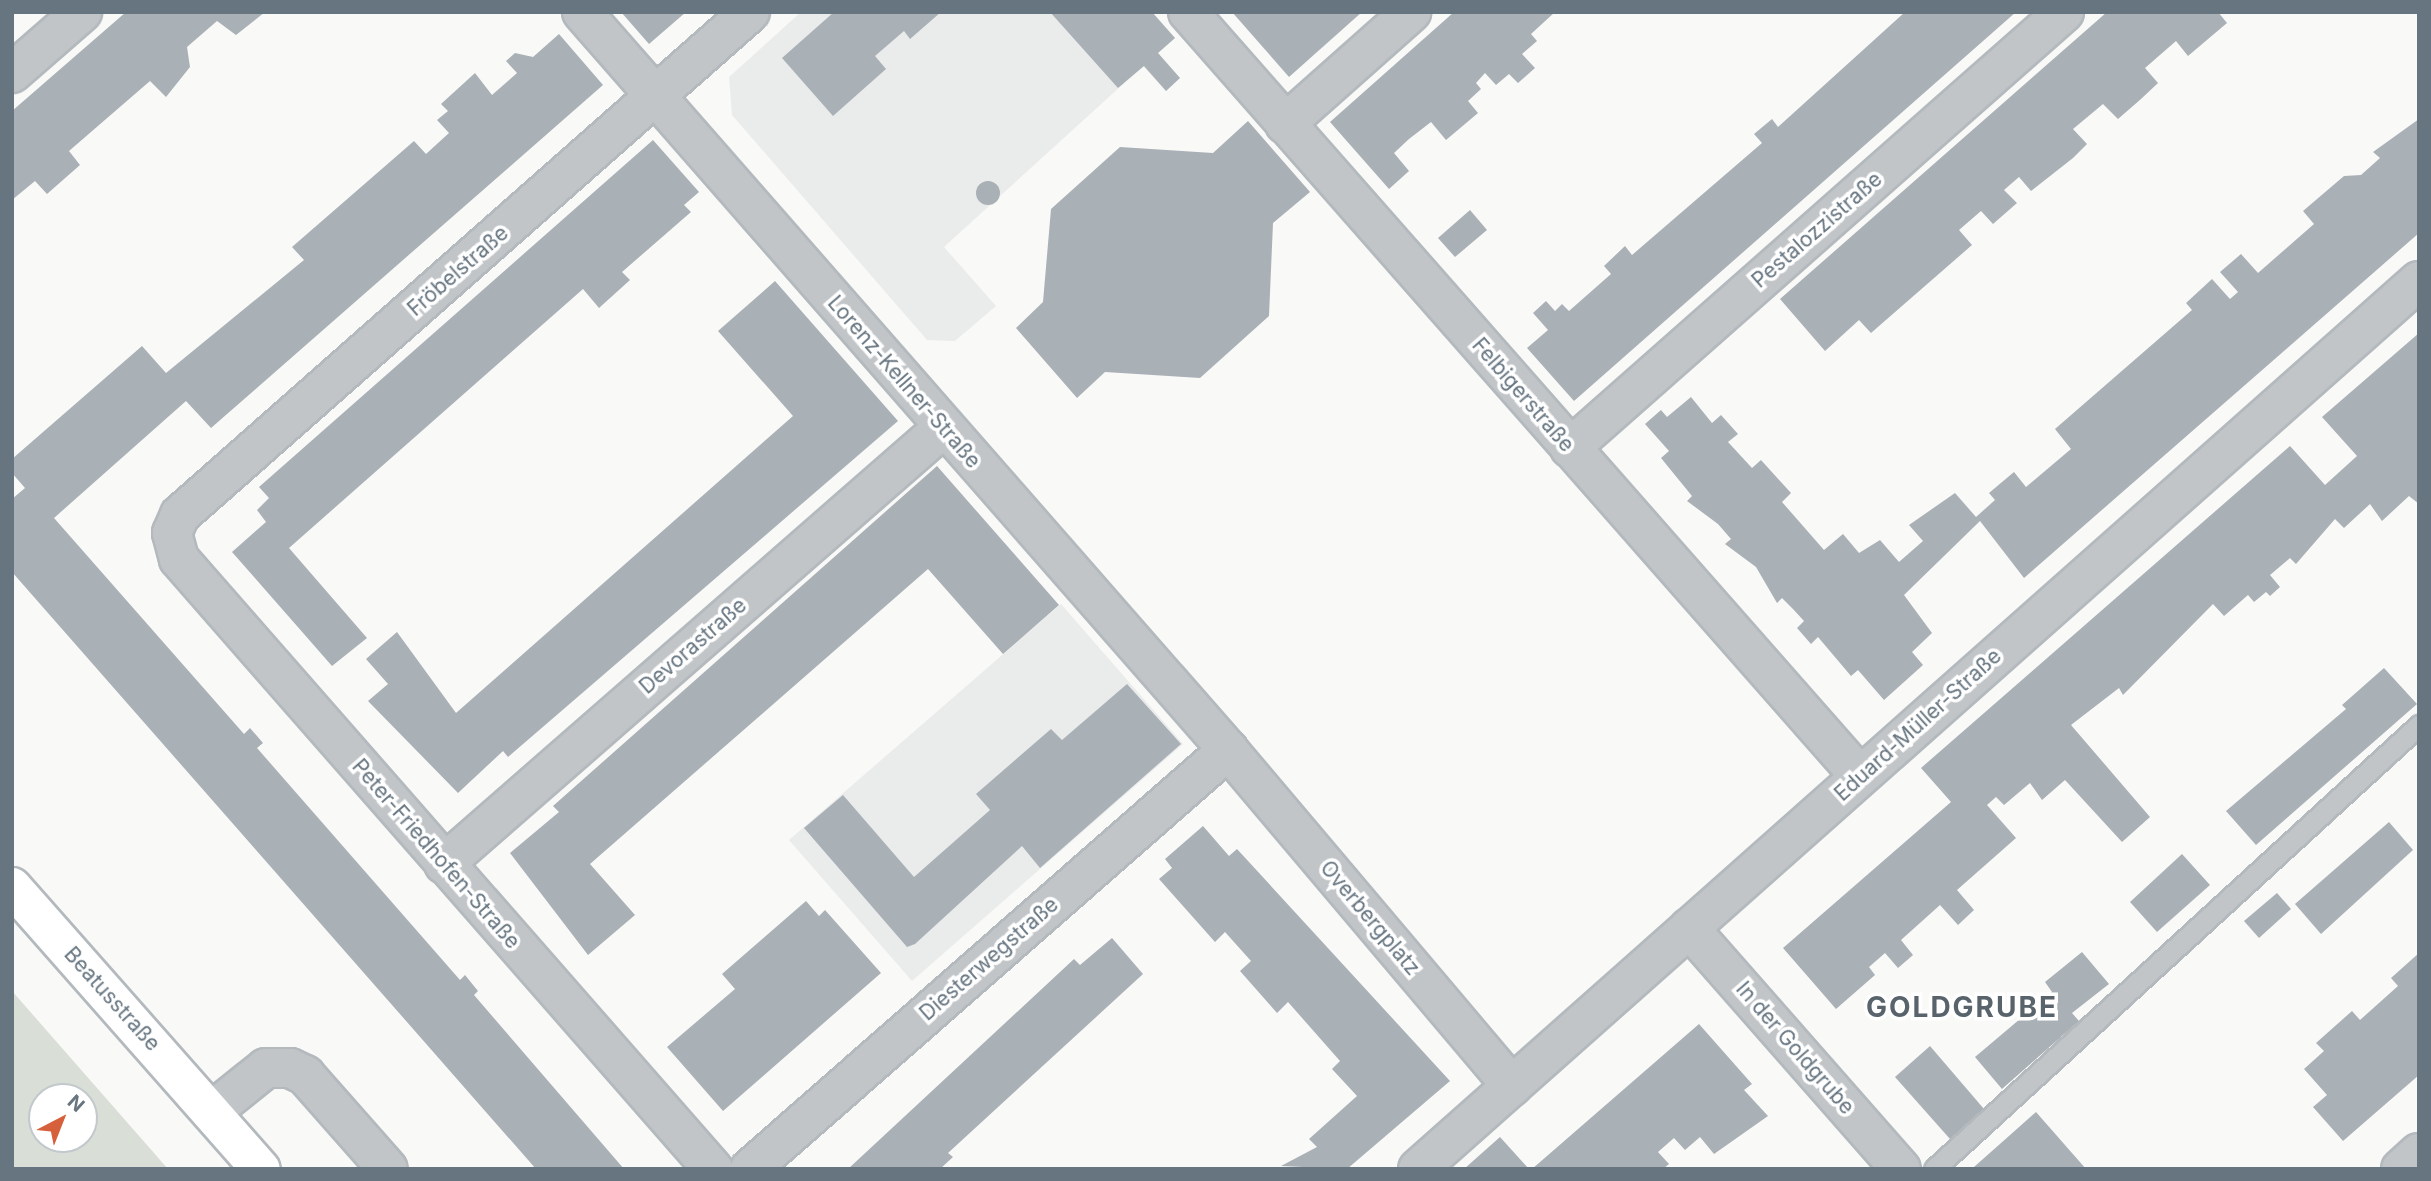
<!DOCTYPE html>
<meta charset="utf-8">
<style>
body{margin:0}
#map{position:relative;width:2431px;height:1181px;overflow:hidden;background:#f9f9f7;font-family:Inter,sans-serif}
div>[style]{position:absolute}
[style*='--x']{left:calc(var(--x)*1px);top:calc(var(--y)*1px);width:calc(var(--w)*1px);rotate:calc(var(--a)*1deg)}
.built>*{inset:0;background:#eaebeb}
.green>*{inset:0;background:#d9ded7}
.building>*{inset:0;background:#a9b0b6}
.round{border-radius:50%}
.roads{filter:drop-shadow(2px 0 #b3b9bd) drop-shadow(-2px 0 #b3b9bd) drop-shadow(0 2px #b3b9bd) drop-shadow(0 -2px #b3b9bd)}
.lane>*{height:19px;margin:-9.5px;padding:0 9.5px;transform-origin:9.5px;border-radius:9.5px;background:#c1c5c8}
.street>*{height:38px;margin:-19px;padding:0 19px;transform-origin:19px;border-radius:19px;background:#c1c5c8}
.secondary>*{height:38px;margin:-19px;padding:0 19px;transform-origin:19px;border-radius:19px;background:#fff}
span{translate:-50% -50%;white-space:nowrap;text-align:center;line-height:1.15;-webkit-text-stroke:7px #fff;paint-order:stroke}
.street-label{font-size:21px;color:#667580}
.district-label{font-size:28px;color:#58636c;font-weight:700;letter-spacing:2px}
.frame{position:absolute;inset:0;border:14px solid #667580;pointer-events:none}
.north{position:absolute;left:28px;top:1083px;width:70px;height:70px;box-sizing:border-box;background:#fff;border:2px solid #c2c8cc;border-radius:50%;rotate:42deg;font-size:19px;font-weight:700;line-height:28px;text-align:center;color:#667580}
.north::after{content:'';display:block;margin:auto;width:24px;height:32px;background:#d6603b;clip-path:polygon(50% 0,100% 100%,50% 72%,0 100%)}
</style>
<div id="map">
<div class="built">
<div style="clip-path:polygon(801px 12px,1152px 12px,1175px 38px,1158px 53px,1180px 78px,1166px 91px,1143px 66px,944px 247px,996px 306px,955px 341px,927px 340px,732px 115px,729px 77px)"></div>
<div style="clip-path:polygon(1061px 604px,1183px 744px,912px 981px,789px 840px)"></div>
</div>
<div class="green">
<div style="clip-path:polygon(evenodd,12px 991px,168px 1169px,12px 1169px,12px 991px,42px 1097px,84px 1097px,84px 1139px,42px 1139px,42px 1097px)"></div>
</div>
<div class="building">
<div style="clip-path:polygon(126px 12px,265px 12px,236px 35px,217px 21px,187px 47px,190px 67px,166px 97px,150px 81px,69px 151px,80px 165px,47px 194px,35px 181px,12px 200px,12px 111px)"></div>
<div style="clip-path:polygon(621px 12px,686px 12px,649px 44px)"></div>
<div style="clip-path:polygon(834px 12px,941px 12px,910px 39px,904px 31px,875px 56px,886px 69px,833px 116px,782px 58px)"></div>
<div style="clip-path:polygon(1050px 12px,1152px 12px,1175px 38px,1158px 53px,1180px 78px,1166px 91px,1144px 66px,1118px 88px)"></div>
<div style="clip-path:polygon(1232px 12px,1362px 12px,1289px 77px)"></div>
<div style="clip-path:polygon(1454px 12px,1555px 12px,1531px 34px,1537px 41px,1522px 54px,1535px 68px,1518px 83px,1509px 74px,1496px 85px,1485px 73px,1476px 83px,1481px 89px,1468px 101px,1478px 113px,1446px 140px,1431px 122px,1409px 139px,1394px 153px,1409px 171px,1389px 189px,1330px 122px)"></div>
<div style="clip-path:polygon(1905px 12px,2016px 12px,1574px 401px,1527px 348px,1548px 330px,1533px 313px,1546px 301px,1555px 311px,1562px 304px,1569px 311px,1611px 274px,1604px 266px,1625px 246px,1632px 255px,1762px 143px,1754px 134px,1772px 119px,1778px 127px)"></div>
<div style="clip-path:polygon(2107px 12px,2218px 12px,2227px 23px,2188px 56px,2176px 41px,2145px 68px,2158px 83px,2141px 99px,2118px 119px,2103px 104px,2073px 129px,2087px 144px,2073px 158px,2031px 191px,2019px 177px,2004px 190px,2017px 203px,1993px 224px,1981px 211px,1959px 230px,1972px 245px,1871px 333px,1859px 320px,1825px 351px,1780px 299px)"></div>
<div style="clip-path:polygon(559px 34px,603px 85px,211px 428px,186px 401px,54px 518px,244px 734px,250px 728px,263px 743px,257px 748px,460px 980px,465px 975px,478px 991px,474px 995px,624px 1169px,536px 1169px,12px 572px,12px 499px,25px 488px,12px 473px,12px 459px,142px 346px,166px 373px,304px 260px,292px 247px,414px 141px,426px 154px,449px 133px,437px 120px,448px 111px,441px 104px,475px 73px,492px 95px,517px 73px,506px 61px,515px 53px,533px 57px)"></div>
<div style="clip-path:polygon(2419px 119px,2419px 233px,2024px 578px,1980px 521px,1904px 595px,1932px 633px,1912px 652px,1923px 665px,1884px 700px,1858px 670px,1851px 676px,1818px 637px,1811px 644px,1797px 628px,1804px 621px,1793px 609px,1782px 598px,1777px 603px,1756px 567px,1725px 544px,1731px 539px,1718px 524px,1687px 501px,1692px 496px,1661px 458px,1669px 451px,1645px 424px,1661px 410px,1667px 417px,1691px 397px,1712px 423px,1721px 415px,1738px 434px,1728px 442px,1752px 468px,1761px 460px,1791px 493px,1782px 502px,1824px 550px,1843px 534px,1859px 553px,1880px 540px,1899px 562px,1923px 541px,1909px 525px,1955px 493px,1976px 517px,1995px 500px,1989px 493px,2014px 472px,2026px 487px,2071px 449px,2055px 429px,2192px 310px,2186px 303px,2212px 279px,2230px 299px,2238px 292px,2220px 272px,2241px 254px,2258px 273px,2314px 224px,2303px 211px,2344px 176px,2361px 175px,2380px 158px,2373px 152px)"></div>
<div style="clip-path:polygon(1248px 121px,1310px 192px,1273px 223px,1269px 316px,1200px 378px,1105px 372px,1077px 398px,1016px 328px,1043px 302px,1051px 209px,1120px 147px,1213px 153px)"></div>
<div style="clip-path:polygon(653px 140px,699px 192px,684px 205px,691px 212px,622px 272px,630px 280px,599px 308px,583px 289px,289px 548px,367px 638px,332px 666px,232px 552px,266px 522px,257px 510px,269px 498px,259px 487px)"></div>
<div class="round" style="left:976px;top:181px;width:24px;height:24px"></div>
<div style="clip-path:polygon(1470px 210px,1487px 230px,1455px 257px,1438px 238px)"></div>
<div style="clip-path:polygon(775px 281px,898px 421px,508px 757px,503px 751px,458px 793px,368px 701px,388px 684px,366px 659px,397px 632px,456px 713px,793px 416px,718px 331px)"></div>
<div style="clip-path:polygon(2419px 333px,2419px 504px,2409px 496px,2382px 521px,2370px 504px,2344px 528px,2335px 519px,2296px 564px,2290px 558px,2270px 575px,2280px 587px,2270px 596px,2266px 592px,2254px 602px,2248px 595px,2224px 616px,2213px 604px,2123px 695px,2119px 688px,2071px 725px,2150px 817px,2122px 842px,2065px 780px,2042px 800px,2030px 783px,2004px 805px,1996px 797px,1987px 805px,2016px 838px,1957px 890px,1974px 910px,1958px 925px,1940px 905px,1901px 940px,1913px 955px,1898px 968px,1885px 953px,1869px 967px,1875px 975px,1836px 1009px,1783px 948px,1951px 802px,1921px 768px,2290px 446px,2325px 485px,2357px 456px,2322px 417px)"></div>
<div style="clip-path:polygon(937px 466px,1059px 605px,1003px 654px,928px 569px,590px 864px,635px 915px,588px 955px,510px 853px,559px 812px,553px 806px)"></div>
<div style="clip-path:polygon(2384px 668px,2417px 704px,2256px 845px,2226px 811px,2346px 709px,2342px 705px)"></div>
<div style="clip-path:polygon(1127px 684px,1181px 744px,1040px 868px,1022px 846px,915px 944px,907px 947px,804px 828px,843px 795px,914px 877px,990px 810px,976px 794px,1051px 729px,1062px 740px)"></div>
<div style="clip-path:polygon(2389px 822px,2413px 850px,2321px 934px,2295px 904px)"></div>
<div style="clip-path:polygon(1203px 826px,1229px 856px,1237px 849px,1450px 1081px,1347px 1169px,1281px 1166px,1317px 1147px,1309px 1139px,1357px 1096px,1332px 1069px,1340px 1061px,1288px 1002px,1277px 1013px,1240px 971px,1251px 961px,1225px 932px,1215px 942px,1159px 879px,1172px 868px,1165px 859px)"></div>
<div style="clip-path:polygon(2182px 854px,2210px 885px,2157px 932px,2130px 902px)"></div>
<div style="clip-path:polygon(2277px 893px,2291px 909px,2259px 938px,2244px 921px)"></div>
<div style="clip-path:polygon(806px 901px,819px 916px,825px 910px,881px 973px,723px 1111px,667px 1047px,735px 989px,722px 974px)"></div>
<div style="clip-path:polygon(1112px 938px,1143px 974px,948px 1153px,953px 1157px,940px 1169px,848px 1169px,1074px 959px,1080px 965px)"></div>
<div style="clip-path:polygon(2082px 952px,2109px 984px,2072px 1013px,2079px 1021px,2002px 1089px,1975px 1057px,2052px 992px,2045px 982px)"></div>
<div style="clip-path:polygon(2419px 953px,2419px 1075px,2343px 1141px,2313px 1107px,2327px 1095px,2304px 1069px,2324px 1051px,2316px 1043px,2352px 1011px,2360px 1020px,2398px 986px,2391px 978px)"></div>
<div style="clip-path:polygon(1699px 1024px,1752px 1084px,1744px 1090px,1768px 1116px,1714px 1154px,1700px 1137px,1685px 1150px,1674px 1138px,1658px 1152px,1669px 1164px,1663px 1169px,1532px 1169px)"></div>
<div style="clip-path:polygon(1930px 1046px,1984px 1109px,1950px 1139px,1895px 1077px)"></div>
<div style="clip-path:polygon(2036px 1112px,2086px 1169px,1975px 1169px,1974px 1167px)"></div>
<div style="clip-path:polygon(1500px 1137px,1529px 1169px,1464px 1169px)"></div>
</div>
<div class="roads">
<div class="lane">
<div style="--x:1934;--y:1169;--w:658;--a:-42.47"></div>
</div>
<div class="street">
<div style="--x:582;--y:12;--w:981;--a:48.8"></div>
<div style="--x:1228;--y:750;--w:440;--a:49.8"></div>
<div style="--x:1188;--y:12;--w:1017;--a:48.67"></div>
<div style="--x:12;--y:73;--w:93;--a:-41.1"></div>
<div style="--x:1285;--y:124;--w:169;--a:-41.6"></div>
<div style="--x:1570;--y:448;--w:659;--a:-41.43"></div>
<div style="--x:444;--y:864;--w:663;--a:-41.15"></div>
<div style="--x:1689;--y:928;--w:321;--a:48.7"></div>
<div style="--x:211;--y:1112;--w:70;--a:-38.7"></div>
<div style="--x:266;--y:1068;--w:24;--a:0"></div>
<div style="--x:290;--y:1068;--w:17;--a:25"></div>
<div style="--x:305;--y:1075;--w:125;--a:48.6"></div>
<div style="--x:713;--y:1169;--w:811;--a:-131.2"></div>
<div style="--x:179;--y:559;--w:27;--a:-105"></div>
<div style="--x:172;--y:533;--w:20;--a:-66"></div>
<div style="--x:180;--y:515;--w:760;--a:-41.43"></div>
<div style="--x:750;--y:1169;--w:636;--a:-41.24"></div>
<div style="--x:1418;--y:1169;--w:1338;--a:-41.58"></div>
<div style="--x:2401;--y:1169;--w:24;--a:-42"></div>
</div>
<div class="secondary">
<div style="--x:12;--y:887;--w:376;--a:48.6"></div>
</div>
</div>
<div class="street-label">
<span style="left:1817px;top:230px;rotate:-41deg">Pestalozzistraße</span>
<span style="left:458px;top:271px;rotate:-41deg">Fröbelstraße</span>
<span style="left:904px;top:382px;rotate:49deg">Lorenz-Kellner-Straße</span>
<span style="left:1523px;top:395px;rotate:49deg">Felbigerstraße</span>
<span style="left:693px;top:646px;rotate:-41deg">Devorastraße</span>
<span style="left:1918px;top:725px;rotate:-42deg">Eduard-Müller-Straße</span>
<span style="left:436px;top:854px;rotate:49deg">Peter-Friedhofen-Straße</span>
<span style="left:1370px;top:918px;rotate:50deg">Overbergplatz</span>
<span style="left:989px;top:959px;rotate:-41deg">Diesterwegstraße</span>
<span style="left:112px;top:999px;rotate:48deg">Beatusstraße</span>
<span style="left:1795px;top:1048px;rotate:49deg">In der Goldgrube</span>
</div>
<div class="district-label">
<span style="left:1962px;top:1007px">GOLDGRUBE</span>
</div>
<div class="frame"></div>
<div class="north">N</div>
</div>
